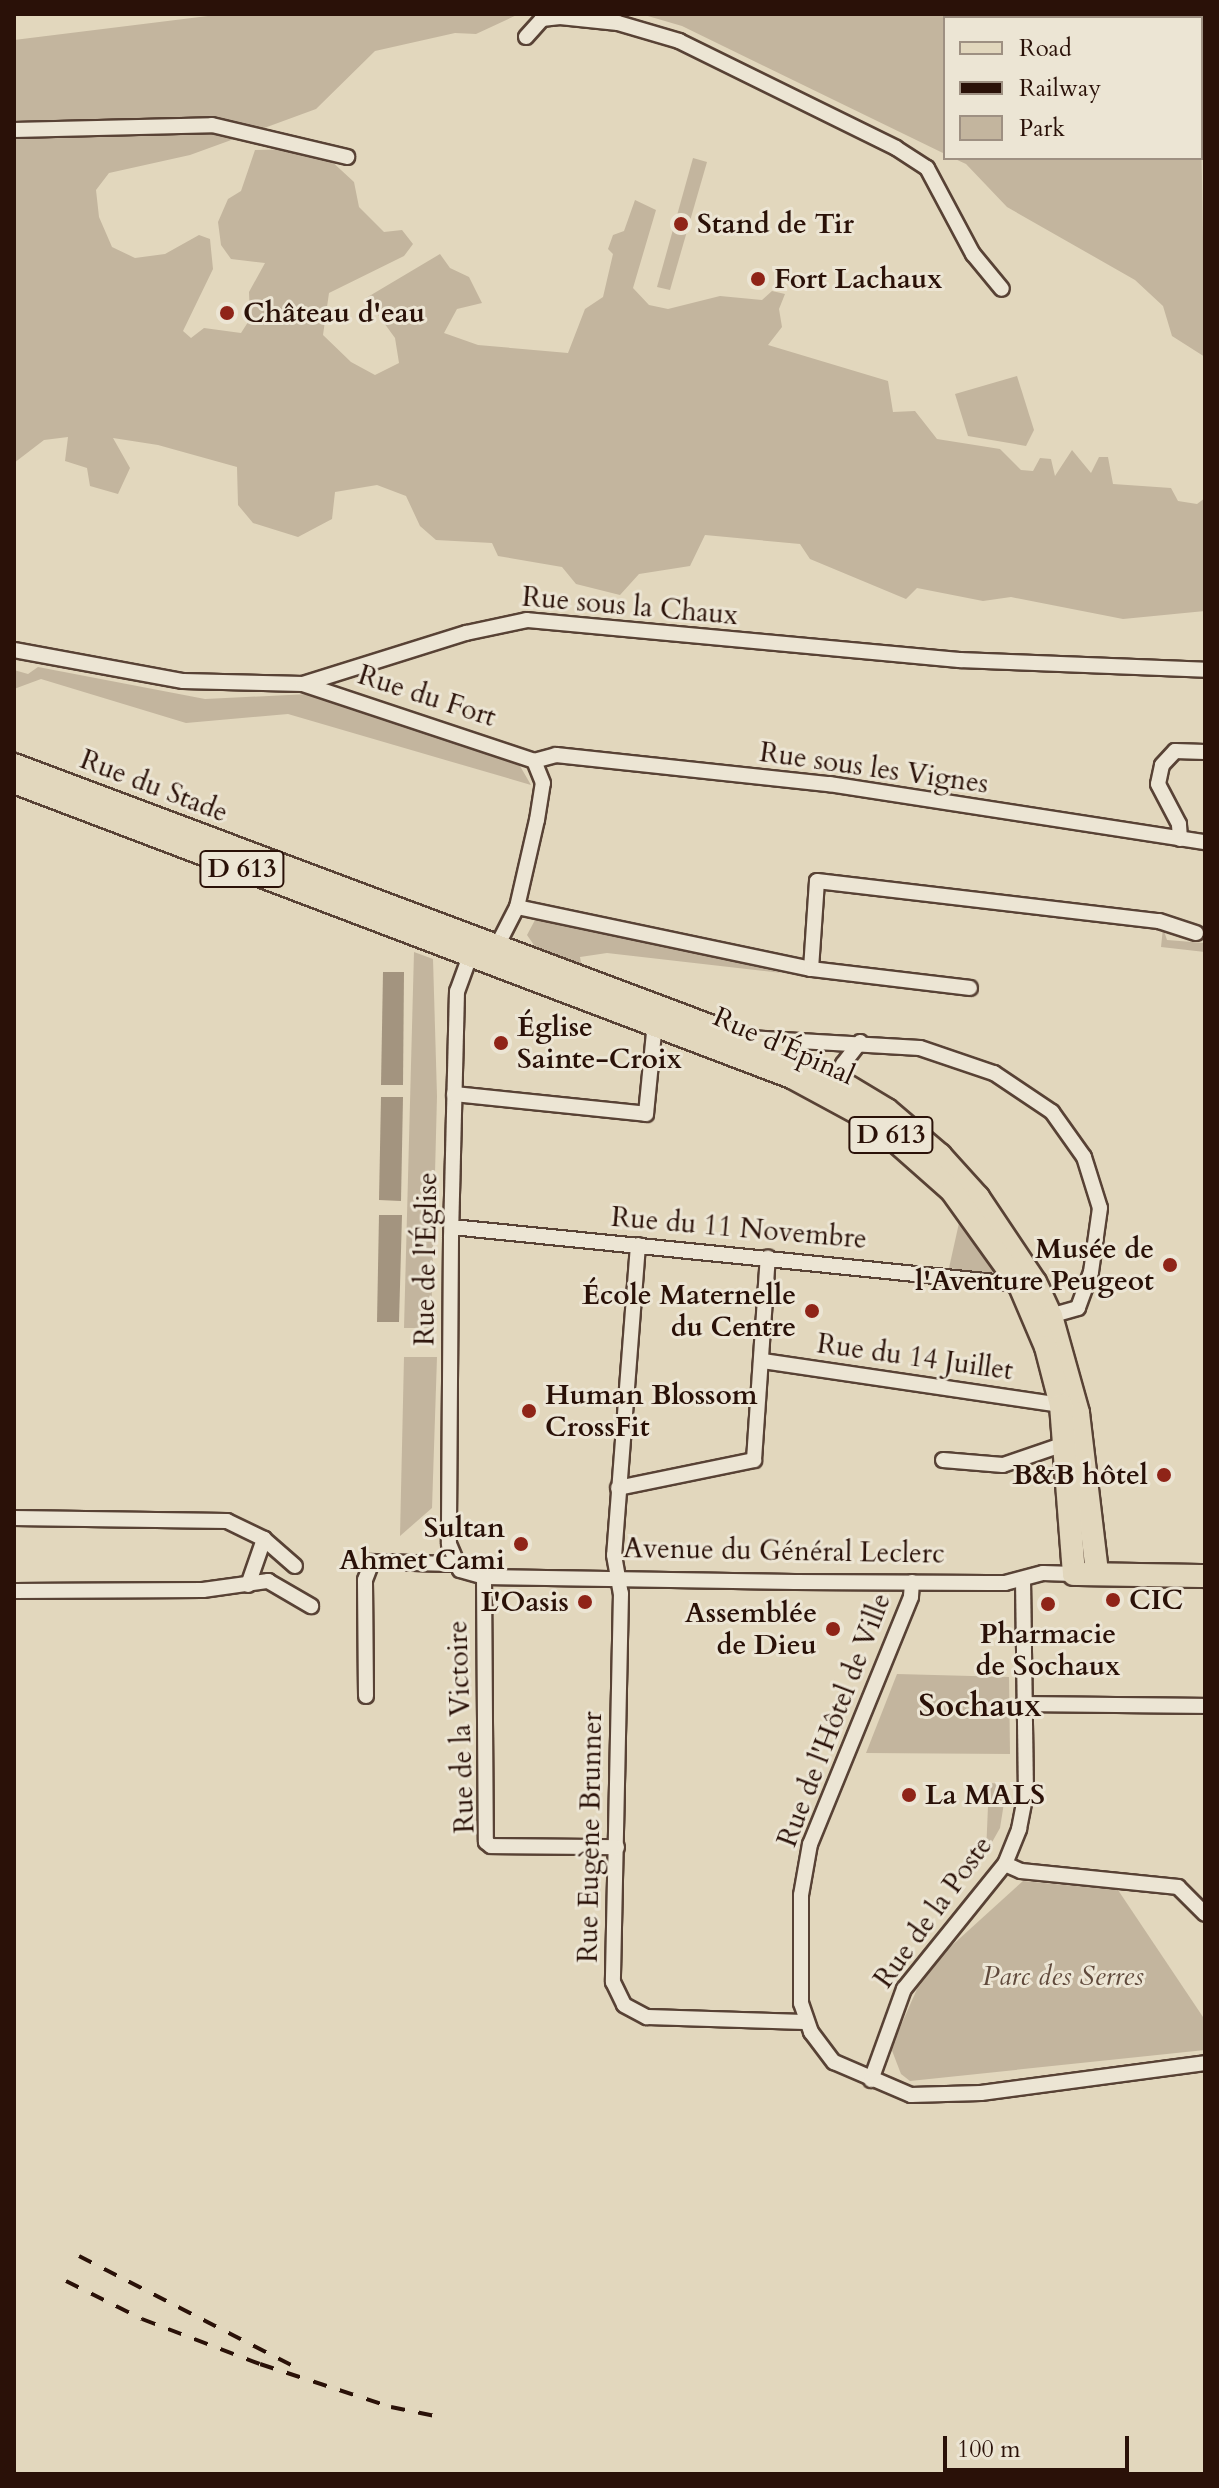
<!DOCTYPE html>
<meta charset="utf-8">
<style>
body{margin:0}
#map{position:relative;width:1219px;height:2488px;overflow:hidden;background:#e2d7bd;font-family:Cardo,serif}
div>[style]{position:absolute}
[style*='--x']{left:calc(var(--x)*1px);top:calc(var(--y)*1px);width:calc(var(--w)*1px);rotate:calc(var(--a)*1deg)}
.green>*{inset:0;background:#c3b59e}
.water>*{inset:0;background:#a3947f}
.roads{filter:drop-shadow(2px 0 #584235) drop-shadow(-2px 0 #584235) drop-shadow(0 2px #584235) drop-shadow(0 -2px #584235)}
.minor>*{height:14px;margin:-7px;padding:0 7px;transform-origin:7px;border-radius:7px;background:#ece5d4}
.primary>*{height:22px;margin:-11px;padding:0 11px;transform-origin:11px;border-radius:11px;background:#e2d7bd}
.rail>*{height:4px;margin-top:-2px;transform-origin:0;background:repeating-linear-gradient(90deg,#2a1108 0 14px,transparent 0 28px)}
.dots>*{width:22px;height:22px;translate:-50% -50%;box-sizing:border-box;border:4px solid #ece5d4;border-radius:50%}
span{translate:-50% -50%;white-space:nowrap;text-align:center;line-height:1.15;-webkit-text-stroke:6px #ece5d4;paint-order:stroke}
.shield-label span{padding:2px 6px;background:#ece5d4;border:2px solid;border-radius:6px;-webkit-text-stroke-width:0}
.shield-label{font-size:26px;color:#2a1108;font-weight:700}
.poi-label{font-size:28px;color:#2a1108;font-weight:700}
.left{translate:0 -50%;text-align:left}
.right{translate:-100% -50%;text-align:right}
.street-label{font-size:28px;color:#2a1108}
.park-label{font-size:28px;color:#604a3c;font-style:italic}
.quarter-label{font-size:32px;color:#2a1108;font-weight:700}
.frame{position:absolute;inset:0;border:16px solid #2a1108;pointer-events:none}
.legend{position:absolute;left:943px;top:16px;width:260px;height:144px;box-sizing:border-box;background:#ece5d4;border:2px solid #9e9082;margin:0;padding:10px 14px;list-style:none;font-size:24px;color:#2a1108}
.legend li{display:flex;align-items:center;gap:16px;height:40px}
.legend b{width:40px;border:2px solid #9e9082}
.scale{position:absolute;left:943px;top:2436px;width:186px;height:36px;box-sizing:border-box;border:4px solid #2a1108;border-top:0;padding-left:10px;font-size:24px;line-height:28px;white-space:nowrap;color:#2a1108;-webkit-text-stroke:6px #ece5d4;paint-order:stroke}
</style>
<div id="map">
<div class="green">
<div style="clip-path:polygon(224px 14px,519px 14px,476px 34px,455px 33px,375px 51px,316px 109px,190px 155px,109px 173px,96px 190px,99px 217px,112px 247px,135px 258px,165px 254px,199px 235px,210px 239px,213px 269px,183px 331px,191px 338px,204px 328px,241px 333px,250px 319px,249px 292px,265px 263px,231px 259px,221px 245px,218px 222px,228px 199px,241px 191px,255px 150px,297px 149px,328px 158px,354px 182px,359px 207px,384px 232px,402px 230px,413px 244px,404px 256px,329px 293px,323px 335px,351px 362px,375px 375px,399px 363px,395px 338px,366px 298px,440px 254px,450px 268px,469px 277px,482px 303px,457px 309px,444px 333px,478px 345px,568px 353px,585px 309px,603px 297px,613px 254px,608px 249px,613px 235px,624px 231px,635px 200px,656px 210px,633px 288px,649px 305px,668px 309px,720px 296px,762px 300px,772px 291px,785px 294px,779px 309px,782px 327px,768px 345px,888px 381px,893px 412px,915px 411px,937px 439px,1000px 449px,1021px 470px,1033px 471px,1040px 458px,1051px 459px,1055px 476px,1072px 450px,1091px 473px,1099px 457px,1108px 457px,1113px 484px,1171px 488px,1178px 501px,1197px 504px,1205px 498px,1205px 611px,1123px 619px,1011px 597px,983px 601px,917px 588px,906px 599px,810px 559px,800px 544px,705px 535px,690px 566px,639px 574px,620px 595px,576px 584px,562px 567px,498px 556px,492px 543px,436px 540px,420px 526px,406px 496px,377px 485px,335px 492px,332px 519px,298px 537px,253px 523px,238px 505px,237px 467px,158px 445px,113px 438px,130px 468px,118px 494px,90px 486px,87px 468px,65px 461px,68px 437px,44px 440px,14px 463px,14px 40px)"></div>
<div style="clip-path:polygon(641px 14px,1000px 14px,1008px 18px,945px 18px,945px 154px,682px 26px)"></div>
<div style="clip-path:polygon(1201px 118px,1205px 357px,1172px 336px,1163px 306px,1135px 280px,1007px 207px,966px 164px,953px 158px,1201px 158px)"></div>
<div style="clip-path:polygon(693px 158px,707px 162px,670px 290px,657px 287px)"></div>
<div style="clip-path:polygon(1017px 376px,1034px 430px,1026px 446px,968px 436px,955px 394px)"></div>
<div style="clip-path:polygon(38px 667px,205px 699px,309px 694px,504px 757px,520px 766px,531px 785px,288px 714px,186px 723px,41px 679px,14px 689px,14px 670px,28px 674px)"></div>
<div style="clip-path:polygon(552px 919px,782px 973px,607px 953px,580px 957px,582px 968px,536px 948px,527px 935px,535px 920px)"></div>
<div style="clip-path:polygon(1163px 928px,1167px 940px,1205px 943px,1205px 952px,1161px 947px)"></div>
<div style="clip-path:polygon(414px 952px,433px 959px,437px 1096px,431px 1328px,404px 1328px)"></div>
<div style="clip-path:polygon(961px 1214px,999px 1273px,997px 1275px,949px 1268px)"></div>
<div style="clip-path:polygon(404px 1357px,437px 1357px,432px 1508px,400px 1536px)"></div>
<div style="clip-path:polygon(897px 1674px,1009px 1677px,1010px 1754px,866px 1753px)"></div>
<div style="clip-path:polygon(989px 1783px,1007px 1784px,1000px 1828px,986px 1853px)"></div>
<div style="clip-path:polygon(1023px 1881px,1118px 1890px,1205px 2020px,1205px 2050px,910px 2081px,901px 2074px,891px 2048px,917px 1989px,948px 1949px)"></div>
</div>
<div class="water">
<div style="clip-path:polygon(383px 972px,404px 972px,403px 1085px,381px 1085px)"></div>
<div style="clip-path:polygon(381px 1097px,403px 1097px,401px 1201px,379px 1200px)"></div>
<div style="clip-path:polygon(379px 1215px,402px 1215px,399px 1322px,377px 1322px)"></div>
</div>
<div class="roads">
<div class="minor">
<div style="--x:526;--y:37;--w:24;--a:-48"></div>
<div style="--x:542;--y:19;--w:18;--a:-6"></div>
<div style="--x:560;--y:17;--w:58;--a:5.9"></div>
<div style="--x:618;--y:23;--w:64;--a:16.4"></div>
<div style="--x:679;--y:41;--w:242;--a:26.2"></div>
<div style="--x:896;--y:148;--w:37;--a:33"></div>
<div style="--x:927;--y:168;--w:98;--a:61.9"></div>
<div style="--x:973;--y:254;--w:45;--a:50.4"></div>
<div style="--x:14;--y:130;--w:198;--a:-1.4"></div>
<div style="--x:212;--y:125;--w:139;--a:13.3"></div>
<div style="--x:14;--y:650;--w:172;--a:10.4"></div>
<div style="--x:183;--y:681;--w:120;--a:1.4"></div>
<div style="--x:303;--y:684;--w:243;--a:18.4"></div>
<div style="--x:303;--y:684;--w:171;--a:-17.4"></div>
<div style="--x:466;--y:633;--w:62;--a:-12"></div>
<div style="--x:527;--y:620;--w:435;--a:5.3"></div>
<div style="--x:960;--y:660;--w:245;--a:2.3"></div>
<div style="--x:534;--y:761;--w:23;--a:-15"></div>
<div style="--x:556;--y:755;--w:275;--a:6.1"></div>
<div style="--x:829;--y:784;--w:380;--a:8.8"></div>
<div style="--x:1180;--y:839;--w:15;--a:-94"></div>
<div style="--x:1179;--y:824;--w:45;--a:-117.7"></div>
<div style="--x:1158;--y:784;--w:19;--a:-78"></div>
<div style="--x:1162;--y:765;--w:19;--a:-47"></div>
<div style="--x:1175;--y:751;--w:30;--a:2"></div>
<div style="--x:517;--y:907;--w:300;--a:11.9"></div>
<div style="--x:811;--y:969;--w:88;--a:-86.1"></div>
<div style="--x:817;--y:881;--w:344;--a:6.7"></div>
<div style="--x:1159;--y:921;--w:39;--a:18"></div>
<div style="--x:495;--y:950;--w:48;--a:-62.9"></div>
<div style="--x:517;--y:907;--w:89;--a:-77.1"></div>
<div style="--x:537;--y:820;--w:37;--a:-81"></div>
<div style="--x:543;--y:783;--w:24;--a:-112"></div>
<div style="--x:470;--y:956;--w:37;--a:110"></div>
<div style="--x:457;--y:991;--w:247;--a:91.4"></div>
<div style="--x:451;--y:1238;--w:306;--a:90.4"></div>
<div style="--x:449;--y:1544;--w:28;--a:67"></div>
<div style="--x:460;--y:1570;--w:25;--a:16"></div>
<div style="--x:484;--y:1577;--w:311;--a:0.9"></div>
<div style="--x:795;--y:1582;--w:210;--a:0.3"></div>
<div style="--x:1005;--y:1583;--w:39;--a:-15"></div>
<div style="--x:1043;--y:1573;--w:31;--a:2"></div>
<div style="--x:811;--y:969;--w:160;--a:6.8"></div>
<div style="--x:748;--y:1038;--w:172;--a:3.3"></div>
<div style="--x:920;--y:1048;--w:78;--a:18.7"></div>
<div style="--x:994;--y:1073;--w:70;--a:33.9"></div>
<div style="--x:1052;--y:1112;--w:55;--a:54.6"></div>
<div style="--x:1084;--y:1157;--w:53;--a:72.6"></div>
<div style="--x:1100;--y:1208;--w:65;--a:98"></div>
<div style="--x:1091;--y:1272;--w:38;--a:110"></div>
<div style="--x:1078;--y:1308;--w:33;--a:164"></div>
<div style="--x:843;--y:1083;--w:19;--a:-90"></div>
<div style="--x:843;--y:1064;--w:28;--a:-52"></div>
<div style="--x:454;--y:1094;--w:193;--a:5.9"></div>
<div style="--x:646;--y:1114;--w:91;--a:-84.4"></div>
<div style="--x:452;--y:1227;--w:575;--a:5.79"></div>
<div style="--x:638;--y:1245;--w:311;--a:94.4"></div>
<div style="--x:614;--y:1555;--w:39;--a:80"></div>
<div style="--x:621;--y:1593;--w:389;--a:91.2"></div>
<div style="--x:613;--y:1982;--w:25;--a:64"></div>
<div style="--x:624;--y:2005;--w:26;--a:28"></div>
<div style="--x:647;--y:2017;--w:158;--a:1.8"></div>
<div style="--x:763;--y:1361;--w:301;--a:8.4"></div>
<div style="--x:943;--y:1460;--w:60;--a:4.8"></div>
<div style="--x:1003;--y:1465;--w:71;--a:-18.9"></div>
<div style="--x:618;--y:1488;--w:139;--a:-11.6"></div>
<div style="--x:754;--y:1460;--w:203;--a:-86.1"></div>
<div style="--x:14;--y:1518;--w:213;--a:0.8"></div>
<div style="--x:227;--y:1521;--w:41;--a:25.9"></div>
<div style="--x:264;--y:1539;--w:41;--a:41.1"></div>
<div style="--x:484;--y:1577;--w:265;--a:89.6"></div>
<div style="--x:486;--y:1842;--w:6;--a:39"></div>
<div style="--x:491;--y:1846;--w:126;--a:0.5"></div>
<div style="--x:912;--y:1582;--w:15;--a:94"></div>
<div style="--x:911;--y:1597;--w:267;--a:112.2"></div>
<div style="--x:810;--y:1844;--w:52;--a:100"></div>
<div style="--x:801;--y:1895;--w:108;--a:90"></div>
<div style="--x:801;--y:2003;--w:31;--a:71"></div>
<div style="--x:811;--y:2032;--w:38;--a:53"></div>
<div style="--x:834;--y:2062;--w:84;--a:23.2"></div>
<div style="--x:911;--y:2095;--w:70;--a:-1.6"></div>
<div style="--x:981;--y:2093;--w:226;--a:-7.6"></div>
<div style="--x:248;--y:1585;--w:49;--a:-70.8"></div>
<div style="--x:14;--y:1591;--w:189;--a:-0.3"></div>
<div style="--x:203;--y:1590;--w:66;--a:-7.9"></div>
<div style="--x:268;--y:1581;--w:50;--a:30.2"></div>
<div style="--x:366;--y:1696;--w:116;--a:-90.5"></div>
<div style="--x:365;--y:1580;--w:19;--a:-69"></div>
<div style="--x:372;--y:1562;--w:83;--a:1.4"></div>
<div style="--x:1027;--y:1704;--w:178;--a:0.6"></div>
<div style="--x:1005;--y:1864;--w:17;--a:24"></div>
<div style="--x:1021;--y:1871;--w:158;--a:5.8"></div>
<div style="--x:1178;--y:1887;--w:38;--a:45"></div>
<div style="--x:871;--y:2080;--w:97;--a:-70.1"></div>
<div style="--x:904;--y:1989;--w:161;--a:-51.1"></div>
<div style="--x:1005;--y:1864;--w:38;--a:-68"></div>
<div style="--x:1019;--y:1829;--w:36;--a:-79"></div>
<div style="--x:1026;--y:1794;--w:214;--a:-90.8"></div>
</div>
<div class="primary">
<div style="--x:14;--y:765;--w:780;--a:20.57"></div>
<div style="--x:744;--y:1039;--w:96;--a:23.4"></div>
<div style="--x:832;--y:1077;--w:64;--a:31"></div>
<div style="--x:887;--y:1110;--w:70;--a:40.3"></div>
<div style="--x:940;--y:1155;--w:57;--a:47.9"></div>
<div style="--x:978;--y:1197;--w:102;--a:56.2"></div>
<div style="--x:1035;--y:1282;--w:38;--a:65"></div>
<div style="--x:1051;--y:1316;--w:101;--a:74.4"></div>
<div style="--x:1078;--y:1413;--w:161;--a:83.2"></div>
<div style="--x:14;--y:782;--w:832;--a:20.77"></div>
<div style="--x:792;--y:1077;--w:92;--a:28.5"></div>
<div style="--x:873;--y:1121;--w:106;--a:41.5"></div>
<div style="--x:952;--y:1191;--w:117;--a:54.4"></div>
<div style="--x:1020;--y:1286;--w:66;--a:66.9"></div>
<div style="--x:1046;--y:1347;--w:60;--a:75.5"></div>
<div style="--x:1061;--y:1405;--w:169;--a:85.6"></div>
<div style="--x:1074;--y:1574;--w:131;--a:0.9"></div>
</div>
</div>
<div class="rail">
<div style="--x:79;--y:2256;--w:243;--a:27.2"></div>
<div style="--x:66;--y:2281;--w:85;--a:26.6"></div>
<div style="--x:142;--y:2319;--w:126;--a:20.9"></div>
<div style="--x:260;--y:2364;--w:138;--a:18.2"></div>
<div style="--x:391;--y:2407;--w:50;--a:11.5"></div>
</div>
<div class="dots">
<div style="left:681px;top:224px;background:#8f2418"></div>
<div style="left:758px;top:279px;background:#8f2418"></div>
<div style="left:227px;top:313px;background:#8f2418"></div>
<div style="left:501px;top:1043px;background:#8f2418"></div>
<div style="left:1170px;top:1265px;background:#8f2418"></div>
<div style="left:812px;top:1311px;background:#8f2418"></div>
<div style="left:529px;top:1411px;background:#8f2418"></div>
<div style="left:1164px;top:1475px;background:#8f2418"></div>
<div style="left:521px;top:1544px;background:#8f2418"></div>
<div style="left:1113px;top:1600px;background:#8f2418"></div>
<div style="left:585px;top:1602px;background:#8f2418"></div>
<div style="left:1048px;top:1604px;background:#8f2418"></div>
<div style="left:833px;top:1629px;background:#8f2418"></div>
<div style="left:909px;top:1795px;background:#8f2418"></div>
</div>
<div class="shield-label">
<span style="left:242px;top:869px">D 613</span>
<span style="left:891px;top:1135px">D 613</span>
</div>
<div class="poi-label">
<span class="left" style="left:697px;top:224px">Stand de Tir</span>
<span class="left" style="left:774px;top:279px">Fort Lachaux</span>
<span class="left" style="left:243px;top:313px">Château d'eau</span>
<span class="left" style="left:517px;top:1043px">Église<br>Sainte-Croix</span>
<span class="right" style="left:1154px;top:1265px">Musée de<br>l'Aventure Peugeot</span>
<span class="right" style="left:796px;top:1311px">École Maternelle<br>du Centre</span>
<span class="left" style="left:545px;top:1411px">Human Blossom<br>CrossFit</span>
<span class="right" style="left:1148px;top:1475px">B&amp;B hôtel</span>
<span class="right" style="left:505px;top:1544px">Sultan<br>Ahmet Cami</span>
<span class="left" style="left:1129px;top:1600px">CIC</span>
<span class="right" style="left:569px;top:1602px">L'Oasis</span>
<span class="right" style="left:817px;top:1629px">Assemblée<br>de Dieu</span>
<span style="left:1048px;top:1650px">Pharmacie<br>de Sochaux</span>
<span class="left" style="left:925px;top:1795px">La MALS</span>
</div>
<div class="street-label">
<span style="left:630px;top:606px;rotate:5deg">Rue sous la Chaux</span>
<span style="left:427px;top:696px;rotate:18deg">Rue du Fort</span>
<span style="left:874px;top:768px;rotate:8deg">Rue sous les Vignes</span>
<span style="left:154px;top:786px;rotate:21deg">Rue du Stade</span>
<span style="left:784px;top:1046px;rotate:24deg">Rue d'Épinal</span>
<span style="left:739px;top:1228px;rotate:5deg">Rue du 11 Novembre</span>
<span style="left:426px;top:1259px;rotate:-89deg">Rue de l'Église</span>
<span style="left:915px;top:1357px;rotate:8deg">Rue du 14 Juillet</span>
<span style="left:784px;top:1551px;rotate:1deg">Avenue du Général Leclerc</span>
<span style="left:834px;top:1720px;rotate:-69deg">Rue de l'Hôtel de Ville</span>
<span style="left:461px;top:1727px;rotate:-92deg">Rue de la Victoire</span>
<span style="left:590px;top:1837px;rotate:-89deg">Rue Eugène Brunner</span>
<span style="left:933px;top:1912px;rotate:-54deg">Rue de la Poste</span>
</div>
<div class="park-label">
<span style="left:1063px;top:1976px">Parc des Serres</span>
</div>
<div class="quarter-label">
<span style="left:980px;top:1706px">Sochaux</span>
</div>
<div class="frame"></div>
<ul class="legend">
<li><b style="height:10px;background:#e2d7bd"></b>Road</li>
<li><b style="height:10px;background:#2a1108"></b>Railway</li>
<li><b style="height:22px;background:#c3b59e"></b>Park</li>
</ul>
<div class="scale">100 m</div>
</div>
